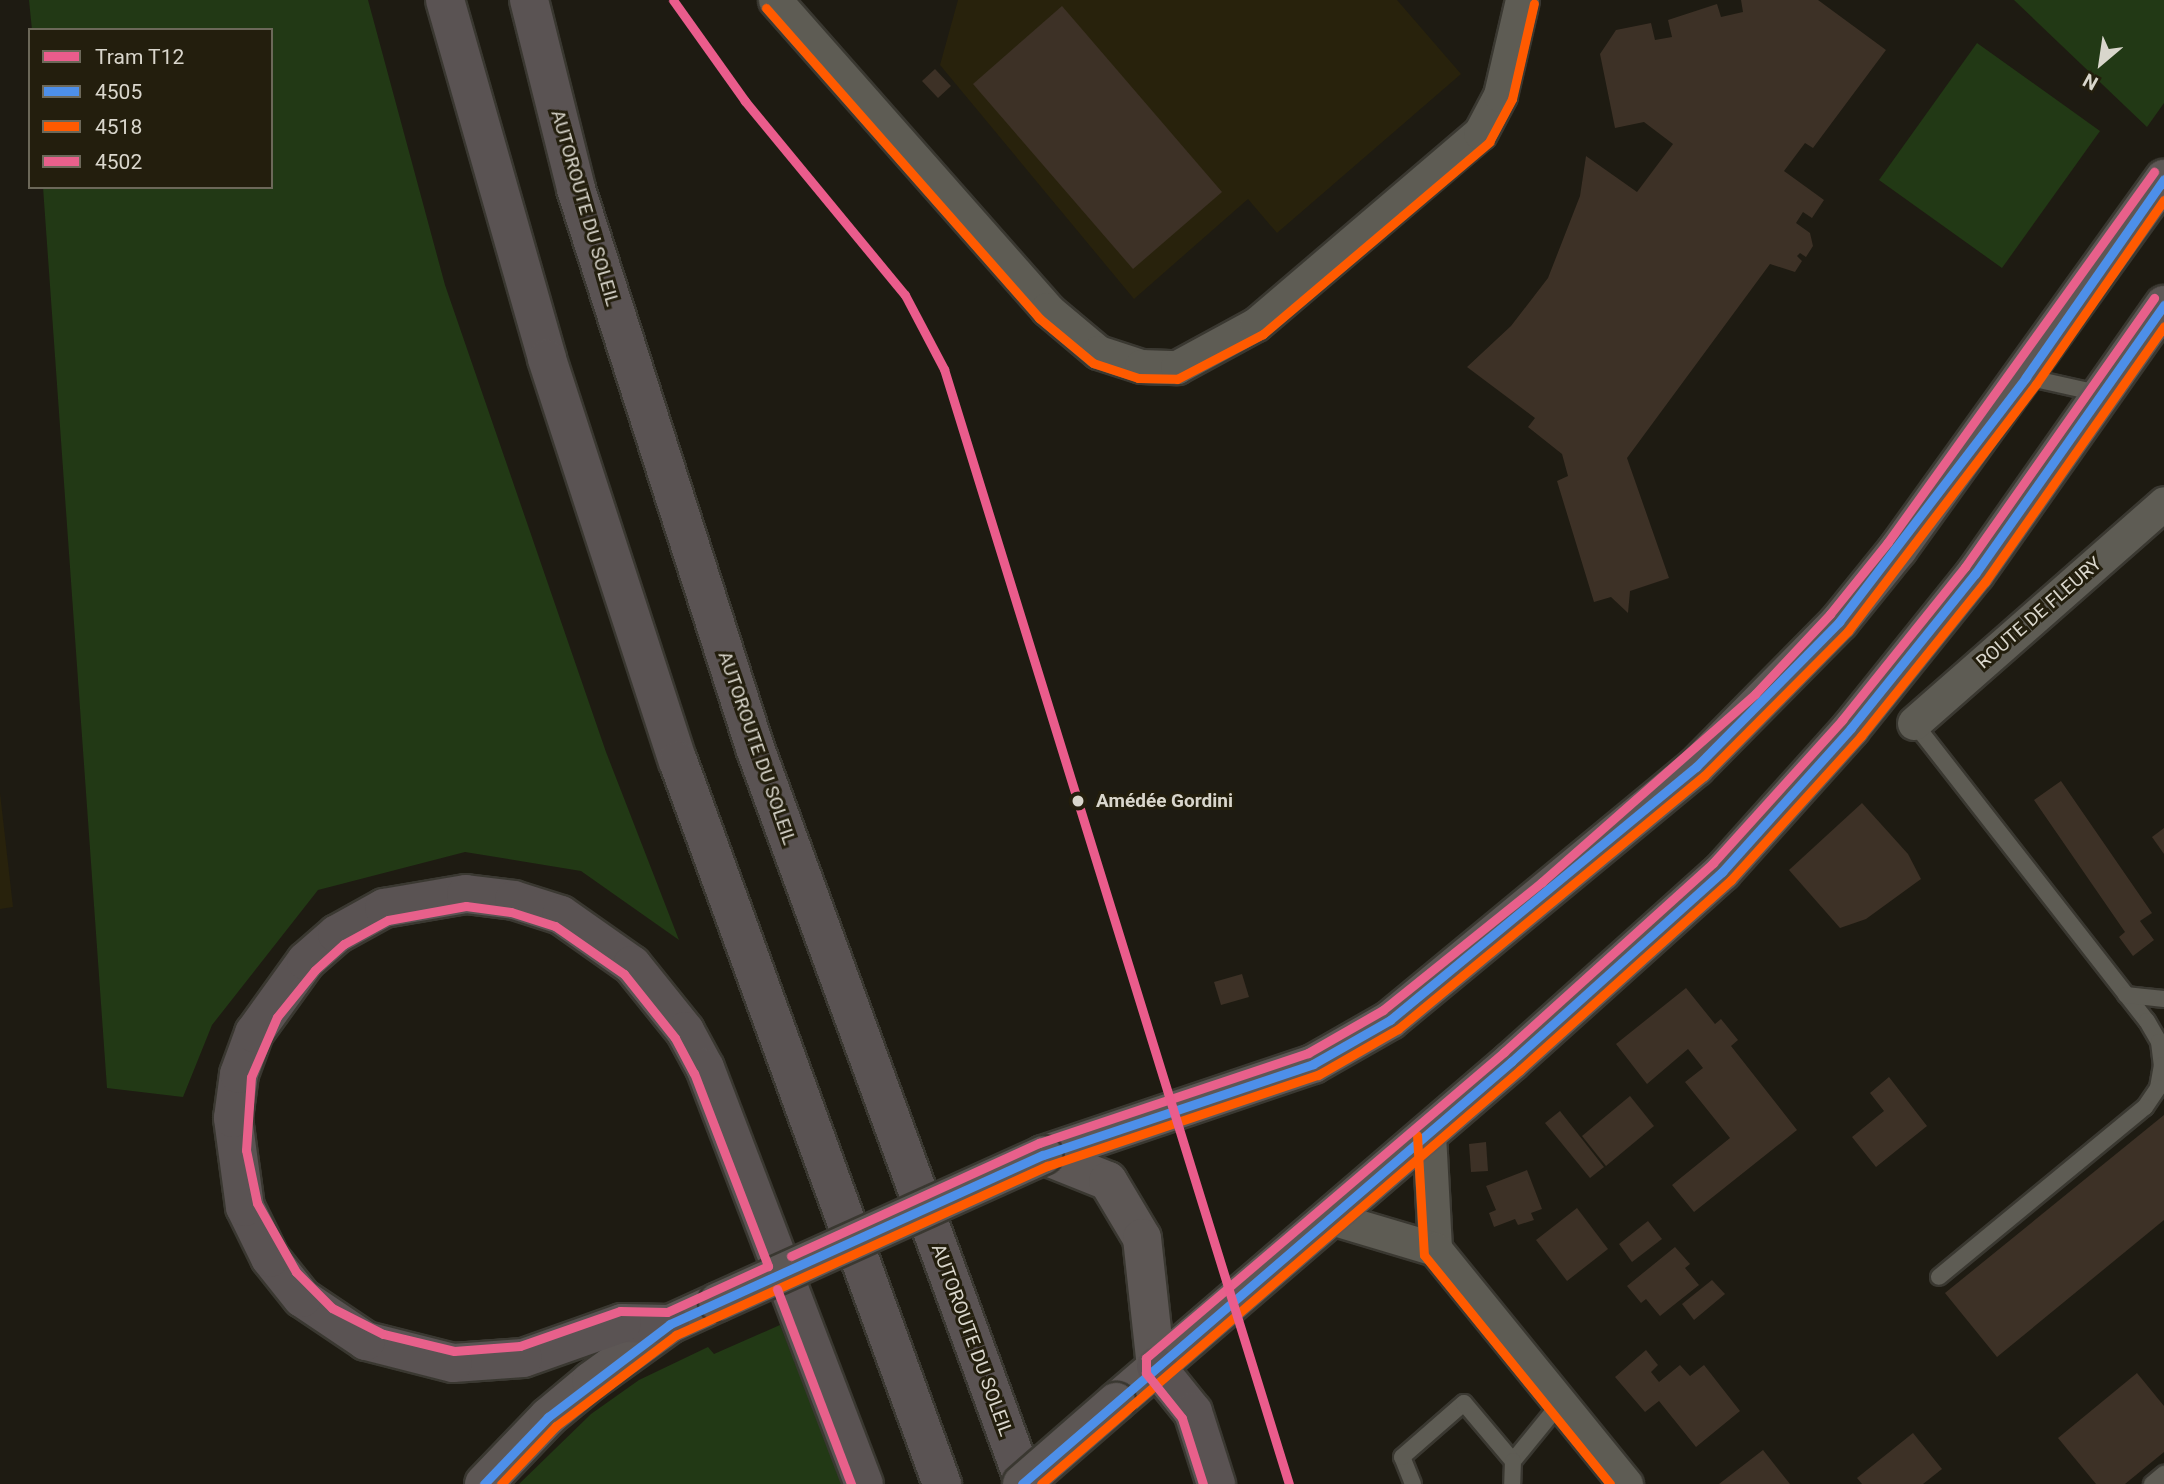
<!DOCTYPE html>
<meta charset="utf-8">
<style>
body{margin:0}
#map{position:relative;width:2164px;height:1484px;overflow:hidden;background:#1e1b12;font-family:Roboto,sans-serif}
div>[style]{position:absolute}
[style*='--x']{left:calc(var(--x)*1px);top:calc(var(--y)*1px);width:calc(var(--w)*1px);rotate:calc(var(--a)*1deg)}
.built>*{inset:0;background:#28220c}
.green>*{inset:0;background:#223915}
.building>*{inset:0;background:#3d3126}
.roads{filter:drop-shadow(2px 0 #3a3831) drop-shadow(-2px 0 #3a3831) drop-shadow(0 2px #3a3831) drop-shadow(0 -2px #3a3831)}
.service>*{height:16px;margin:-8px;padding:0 8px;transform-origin:8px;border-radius:8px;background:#5e5c54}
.minor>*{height:33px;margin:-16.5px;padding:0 16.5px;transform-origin:16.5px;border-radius:16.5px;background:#5e5c54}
.primary>*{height:38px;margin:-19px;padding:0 19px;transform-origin:19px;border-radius:19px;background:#5d5755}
.motorway>*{height:38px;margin:-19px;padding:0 19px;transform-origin:19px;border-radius:19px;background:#5a5353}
.bridges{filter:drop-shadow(2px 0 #3a3831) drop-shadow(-2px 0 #3a3831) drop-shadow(0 2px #3a3831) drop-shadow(0 -2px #3a3831)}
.primary-bridge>*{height:38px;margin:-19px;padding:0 19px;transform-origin:19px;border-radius:19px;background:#5d5755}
.bus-1>*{height:9px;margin:-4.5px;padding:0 4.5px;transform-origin:4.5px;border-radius:4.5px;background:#4d8fe9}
.bus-2>*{height:9px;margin:-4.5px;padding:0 4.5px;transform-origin:4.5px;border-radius:4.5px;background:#ff5a00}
.bus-3>*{height:9px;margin:-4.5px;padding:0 4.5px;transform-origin:4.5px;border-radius:4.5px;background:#e8608b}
.tram-1>*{height:9px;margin:-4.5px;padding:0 4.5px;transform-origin:4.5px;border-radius:4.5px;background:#ea5c8c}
.dots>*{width:19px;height:19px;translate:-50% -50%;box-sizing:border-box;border:4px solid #231e0d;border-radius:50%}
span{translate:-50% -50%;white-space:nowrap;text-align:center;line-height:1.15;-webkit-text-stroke:6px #231e0d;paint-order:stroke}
.street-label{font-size:19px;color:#d9d6cc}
.stop-label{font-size:19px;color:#d9d6cc;font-weight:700}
.left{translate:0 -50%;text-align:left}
.legend{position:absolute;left:28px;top:28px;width:245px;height:161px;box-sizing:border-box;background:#231e0d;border:2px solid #6c6859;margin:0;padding:9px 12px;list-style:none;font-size:21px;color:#d9d6cc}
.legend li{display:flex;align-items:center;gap:14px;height:35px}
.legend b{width:35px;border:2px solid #6c6859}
.north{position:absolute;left:2066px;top:28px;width:70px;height:70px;-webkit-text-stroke:5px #231e0d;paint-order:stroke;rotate:209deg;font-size:19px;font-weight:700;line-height:28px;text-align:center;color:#d9d6cc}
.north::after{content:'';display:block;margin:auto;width:24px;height:32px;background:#d9d6cc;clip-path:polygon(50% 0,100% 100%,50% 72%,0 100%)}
</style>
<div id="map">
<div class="built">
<div style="clip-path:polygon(958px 0,1397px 0,1461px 74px,1277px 233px,1248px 199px,1134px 299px,940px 65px)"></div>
<div style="clip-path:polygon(0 793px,13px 907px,0 909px)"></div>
</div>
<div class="green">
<div style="clip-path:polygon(29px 0,368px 0,445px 285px,606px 752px,679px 940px,581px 871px,465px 852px,318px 890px,212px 1025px,183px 1097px,107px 1088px,43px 187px,271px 187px,271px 30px,32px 30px)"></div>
<div style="clip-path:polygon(2014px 0,2164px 0,2164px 103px,2147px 127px)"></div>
<div style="clip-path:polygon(1977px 43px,2100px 131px,2002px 268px,1879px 180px)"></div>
<div style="clip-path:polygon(780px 1325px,843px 1484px,519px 1484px,591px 1414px,639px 1380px,708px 1347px,714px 1354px)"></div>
</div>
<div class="building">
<div style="clip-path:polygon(1741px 0,1818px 0,1886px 50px,1813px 148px,1805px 143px,1784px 171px,1824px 200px,1812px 218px,1803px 212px,1796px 223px,1810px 233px,1813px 246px,1806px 257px,1800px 253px,1797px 256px,1802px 261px,1795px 272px,1770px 264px,1627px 458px,1669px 578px,1630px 591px,1628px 613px,1611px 597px,1594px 602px,1557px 481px,1568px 476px,1562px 454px,1528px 427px,1535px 418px,1467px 367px,1511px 326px,1548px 278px,1580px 196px,1586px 156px,1637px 192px,1673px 144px,1644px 122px,1615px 128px,1600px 54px,1616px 30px,1651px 23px,1655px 40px,1672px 37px,1668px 20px,1717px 4px,1721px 17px,1743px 12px)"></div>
<div style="clip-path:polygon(1062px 6px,1222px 192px,1133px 269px,973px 84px)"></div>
<div style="clip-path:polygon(935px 69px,951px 86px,938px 98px,922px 81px)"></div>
<div style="clip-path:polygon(2061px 781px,2152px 913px,2140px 921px,2154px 940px,2133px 956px,2119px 937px,2125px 932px,2034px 800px)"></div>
<div style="clip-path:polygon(1862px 803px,1908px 854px,1921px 879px,1866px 919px,1840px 928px,1789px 870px)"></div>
<div style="clip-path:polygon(2164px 828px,2164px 854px,2152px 837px)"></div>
<div style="clip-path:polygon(1242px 974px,1249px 997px,1221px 1005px,1214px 982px)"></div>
<div style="clip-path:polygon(1686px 988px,1715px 1024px,1721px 1019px,1738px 1040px,1731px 1046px,1797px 1130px,1694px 1212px,1672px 1185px,1730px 1138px,1685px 1082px,1703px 1068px,1688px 1049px,1647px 1084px,1616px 1044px)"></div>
<div style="clip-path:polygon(1889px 1077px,1927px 1126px,1876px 1167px,1852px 1137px,1884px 1111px,1870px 1093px)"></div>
<div style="clip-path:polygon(1630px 1096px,1654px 1126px,1606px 1166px,1582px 1136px)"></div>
<div style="clip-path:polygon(1560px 1111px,1604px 1167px,1590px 1178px,1545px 1123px)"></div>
<div style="clip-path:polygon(2164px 1115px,2164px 1220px,1997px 1357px,1945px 1293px)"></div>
<div style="clip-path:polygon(1486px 1142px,1488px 1171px,1471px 1172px,1469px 1144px)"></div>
<div style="clip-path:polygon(1527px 1170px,1542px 1209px,1531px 1213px,1534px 1220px,1518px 1225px,1515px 1219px,1494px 1227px,1489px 1213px,1496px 1210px,1486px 1186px)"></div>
<div style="clip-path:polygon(1577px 1208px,1608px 1249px,1567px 1281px,1536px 1240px)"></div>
<div style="clip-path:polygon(1648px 1221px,1662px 1239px,1632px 1262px,1619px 1244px)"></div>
<div style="clip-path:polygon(1675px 1247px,1690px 1264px,1685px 1268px,1699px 1285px,1660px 1316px,1646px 1299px,1641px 1303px,1627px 1286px)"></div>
<div style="clip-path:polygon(1712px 1280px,1725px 1294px,1694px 1320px,1682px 1304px)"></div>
<div style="clip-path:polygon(1646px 1350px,1658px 1365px,1651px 1372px,1659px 1382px,1680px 1365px,1690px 1376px,1704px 1365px,1740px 1411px,1696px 1447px,1659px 1401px,1645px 1412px,1615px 1377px)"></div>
<div style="clip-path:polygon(2137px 1373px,2164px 1406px,2164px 1452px,2125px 1484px,2096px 1484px,2058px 1438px)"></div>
<div style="clip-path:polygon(1913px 1433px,1942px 1469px,1923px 1484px,1862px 1484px,1857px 1478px)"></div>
<div style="clip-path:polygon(1763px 1450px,1790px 1484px,1719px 1484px)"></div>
</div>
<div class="roads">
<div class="service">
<div style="--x:2026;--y:377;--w:78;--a:12.6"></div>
<div style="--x:1914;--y:723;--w:378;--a:52"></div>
<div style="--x:2147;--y:1021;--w:24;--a:60"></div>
<div style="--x:2159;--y:1042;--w:23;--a:83"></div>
<div style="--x:2162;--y:1065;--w:23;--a:100"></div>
<div style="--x:2158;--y:1088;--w:23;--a:124"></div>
<div style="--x:2145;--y:1107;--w:267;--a:140.5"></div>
<div style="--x:2126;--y:995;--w:38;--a:6"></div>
<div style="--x:1513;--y:1461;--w:77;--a:-50.8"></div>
<div style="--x:1413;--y:1484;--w:29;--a:-112"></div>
<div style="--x:1402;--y:1457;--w:82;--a:-41.1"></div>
<div style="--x:1464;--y:1403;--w:76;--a:49.8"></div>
<div style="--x:1513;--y:1461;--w:23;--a:92"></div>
<div style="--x:2152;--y:1484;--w:16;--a:-40"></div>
</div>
<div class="minor">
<div style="--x:775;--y:0;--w:412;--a:48.6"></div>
<div style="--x:1047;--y:309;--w:67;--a:40.1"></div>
<div style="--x:1098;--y:352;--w:45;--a:18"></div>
<div style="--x:1141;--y:366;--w:36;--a:2"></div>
<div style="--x:1177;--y:367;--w:90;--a:-28.6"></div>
<div style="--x:1256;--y:324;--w:294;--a:-40.5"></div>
<div style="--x:1480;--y:133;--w:43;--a:-62.2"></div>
<div style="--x:1500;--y:95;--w:98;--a:-77"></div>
<div style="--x:1914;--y:723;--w:333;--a:-41.3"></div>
<div style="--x:1429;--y:1134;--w:115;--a:87"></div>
<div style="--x:1331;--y:1218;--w:109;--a:16.6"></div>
<div style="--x:1435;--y:1249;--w:303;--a:50.9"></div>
</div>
<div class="primary">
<div style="--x:1043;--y:1155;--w:285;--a:-18.6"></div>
<div style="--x:1313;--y:1064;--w:89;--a:-29.7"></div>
<div style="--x:1390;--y:1020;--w:397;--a:-39.6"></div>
<div style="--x:1696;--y:767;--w:204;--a:-45.4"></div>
<div style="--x:1839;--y:622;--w:94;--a:-51.1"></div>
<div style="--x:1898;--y:549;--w:456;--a:-54.3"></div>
<div style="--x:1043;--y:1155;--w:70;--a:21.8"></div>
<div style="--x:1108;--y:1181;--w:66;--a:59.2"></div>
<div style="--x:1142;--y:1238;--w:129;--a:83.8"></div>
<div style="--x:1116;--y:1402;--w:523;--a:-40.73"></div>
<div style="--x:1512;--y:1061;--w:283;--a:-42"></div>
<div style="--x:1722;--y:872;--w:193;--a:-48.1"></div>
<div style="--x:1851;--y:728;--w:198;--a:-51.2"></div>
<div style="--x:1975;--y:574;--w:329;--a:-54.9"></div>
<div style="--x:484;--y:1484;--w:93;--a:-46.3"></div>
<div style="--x:548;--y:1417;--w:56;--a:-39.9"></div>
<div style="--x:591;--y:1381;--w:97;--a:-35.8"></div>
<div style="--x:670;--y:1324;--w:53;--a:-24.6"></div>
</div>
<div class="motorway">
<div style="--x:445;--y:0;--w:373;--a:74.1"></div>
<div style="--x:547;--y:359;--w:423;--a:72"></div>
<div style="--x:678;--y:761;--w:770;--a:69.94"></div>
<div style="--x:529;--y:0;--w:195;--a:76"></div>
<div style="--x:576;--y:189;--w:587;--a:72.24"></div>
<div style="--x:755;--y:748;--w:784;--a:69.85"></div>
<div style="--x:670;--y:1324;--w:48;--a:-178.8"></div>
<div style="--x:622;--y:1323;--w:105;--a:160.5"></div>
<div style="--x:523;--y:1358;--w:70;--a:175.9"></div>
<div style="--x:453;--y:1363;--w:90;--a:-165.8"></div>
<div style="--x:366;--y:1341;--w:77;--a:-146.1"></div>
<div style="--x:302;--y:1298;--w:51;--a:-128.7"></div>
<div style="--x:270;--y:1258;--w:57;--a:-116.1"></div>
<div style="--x:245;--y:1207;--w:90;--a:-97.7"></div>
<div style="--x:233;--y:1118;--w:44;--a:-82.2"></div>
<div style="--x:239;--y:1074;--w:44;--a:-69.9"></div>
<div style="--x:254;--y:1033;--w:89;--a:-54.2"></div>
<div style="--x:306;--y:961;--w:41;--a:-41.1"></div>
<div style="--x:337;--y:934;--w:54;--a:-29"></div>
<div style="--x:384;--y:908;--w:83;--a:-9.7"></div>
<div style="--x:466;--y:894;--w:48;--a:7.1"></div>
<div style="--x:514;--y:900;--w:49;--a:17.7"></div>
<div style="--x:561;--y:915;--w:87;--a:35.2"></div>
<div style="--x:632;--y:965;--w:85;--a:51.2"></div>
<div style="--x:685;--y:1031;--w:42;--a:61.6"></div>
<div style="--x:705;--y:1068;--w:445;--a:69.1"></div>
<div style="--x:1156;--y:1366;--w:59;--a:51.2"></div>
<div style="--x:1193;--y:1412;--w:76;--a:72.3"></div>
</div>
</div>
<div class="bridges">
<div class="primary-bridge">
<div style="--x:718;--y:1302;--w:357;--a:-24.3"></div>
<div style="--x:1022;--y:1484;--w:125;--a:-41.1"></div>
</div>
</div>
<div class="bus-1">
<div style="--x:484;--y:1484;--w:93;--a:-46.3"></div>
<div style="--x:548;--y:1417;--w:153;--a:-37.3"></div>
<div style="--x:670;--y:1324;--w:409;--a:-24.4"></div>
<div style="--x:1043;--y:1155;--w:285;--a:-18.6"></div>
<div style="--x:1313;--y:1064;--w:89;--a:-29.7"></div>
<div style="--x:1390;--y:1020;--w:397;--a:-39.6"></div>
<div style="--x:1696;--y:767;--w:204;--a:-45.4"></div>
<div style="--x:1839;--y:622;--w:308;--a:-52.6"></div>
<div style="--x:2026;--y:377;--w:241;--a:-55.1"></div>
<div style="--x:1022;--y:1484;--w:647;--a:-40.8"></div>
<div style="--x:1512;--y:1061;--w:283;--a:-42"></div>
<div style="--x:1722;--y:872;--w:193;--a:-48.1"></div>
<div style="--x:1851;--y:728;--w:198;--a:-51.2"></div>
<div style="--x:1975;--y:574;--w:329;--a:-54.9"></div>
</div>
<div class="bus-2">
<div style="--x:766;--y:8;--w:413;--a:48.6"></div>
<div style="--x:1039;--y:318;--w:70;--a:39.8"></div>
<div style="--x:1093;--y:363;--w:47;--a:18.4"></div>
<div style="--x:1138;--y:378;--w:39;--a:1"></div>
<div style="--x:1177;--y:379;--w:97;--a:-27.6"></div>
<div style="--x:1263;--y:334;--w:297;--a:-40.3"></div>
<div style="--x:1489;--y:142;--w:49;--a:-61.9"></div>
<div style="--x:1512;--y:99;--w:98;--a:-77.1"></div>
<div style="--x:1417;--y:1135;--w:120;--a:86.7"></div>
<div style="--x:1424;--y:1255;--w:295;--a:50.9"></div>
<div style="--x:501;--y:1484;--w:80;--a:-46.5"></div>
<div style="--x:556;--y:1426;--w:151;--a:-37.2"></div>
<div style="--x:676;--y:1335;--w:408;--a:-24.5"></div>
<div style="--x:1047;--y:1166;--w:286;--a:-18.6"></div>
<div style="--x:1318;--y:1075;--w:92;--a:-29.9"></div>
<div style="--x:1398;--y:1029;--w:397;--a:-39.6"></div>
<div style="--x:1704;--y:776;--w:204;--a:-45.2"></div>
<div style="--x:1848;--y:631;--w:310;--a:-52.7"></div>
<div style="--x:2036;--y:384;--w:224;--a:-55.2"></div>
<div style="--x:1041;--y:1484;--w:633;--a:-40.84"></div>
<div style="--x:1520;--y:1070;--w:284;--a:-42"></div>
<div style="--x:1731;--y:880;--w:194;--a:-47.9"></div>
<div style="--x:1861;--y:736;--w:198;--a:-51.2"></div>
<div style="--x:1985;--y:582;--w:312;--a:-55"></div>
</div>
<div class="bus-3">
<div style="--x:466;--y:906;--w:45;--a:7.6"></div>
<div style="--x:511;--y:912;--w:46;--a:17.7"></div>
<div style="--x:555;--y:926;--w:84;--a:34.8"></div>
<div style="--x:624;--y:974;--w:82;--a:51.4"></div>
<div style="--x:675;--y:1038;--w:40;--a:62"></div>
<div style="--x:694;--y:1073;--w:207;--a:69"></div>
<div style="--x:768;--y:1266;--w:111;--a:155.5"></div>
<div style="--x:667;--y:1312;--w:47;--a:-178.8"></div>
<div style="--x:620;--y:1311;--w:106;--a:160.7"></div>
<div style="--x:520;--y:1346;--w:66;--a:175.7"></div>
<div style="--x:454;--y:1351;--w:73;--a:-166.5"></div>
<div style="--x:383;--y:1334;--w:57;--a:-153"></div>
<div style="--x:332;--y:1308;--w:51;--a:-135"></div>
<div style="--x:296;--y:1272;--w:79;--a:-119.5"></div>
<div style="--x:257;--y:1203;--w:54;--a:-101.7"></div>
<div style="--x:246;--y:1150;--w:73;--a:-86.1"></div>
<div style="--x:251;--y:1077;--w:65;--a:-66.6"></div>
<div style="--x:277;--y:1017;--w:60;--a:-51"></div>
<div style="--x:315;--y:970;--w:39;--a:-42"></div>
<div style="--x:344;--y:944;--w:50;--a:-28.6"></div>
<div style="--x:388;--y:920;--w:79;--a:-10.2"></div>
<div style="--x:791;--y:1256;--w:273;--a:-24.5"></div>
<div style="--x:1039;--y:1143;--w:284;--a:-18.5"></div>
<div style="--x:1308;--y:1053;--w:86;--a:-29.8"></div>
<div style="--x:1383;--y:1010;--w:204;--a:-38.8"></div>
<div style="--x:1542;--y:882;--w:284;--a:-41.4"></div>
<div style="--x:1755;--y:694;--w:110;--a:-46.8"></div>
<div style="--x:1830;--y:614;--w:92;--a:-51.1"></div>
<div style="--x:1888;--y:542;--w:456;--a:-54.3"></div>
<div style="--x:777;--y:1289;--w:209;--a:69.2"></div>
<div style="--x:1203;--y:1484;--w:69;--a:-107.7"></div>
<div style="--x:1182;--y:1418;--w:58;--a:-128.7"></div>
<div style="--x:1146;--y:1373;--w:15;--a:-90"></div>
<div style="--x:1146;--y:1358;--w:471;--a:-40.5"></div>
<div style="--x:1504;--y:1052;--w:282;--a:-42.1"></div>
<div style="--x:1713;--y:863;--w:193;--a:-47.9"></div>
<div style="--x:1842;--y:720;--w:196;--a:-51.2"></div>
<div style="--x:1965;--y:567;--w:329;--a:-54.9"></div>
</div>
<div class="tram-1">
<div style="--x:673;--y:0;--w:124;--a:54.5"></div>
<div style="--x:745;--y:101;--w:251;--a:50.5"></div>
<div style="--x:905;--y:295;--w:84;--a:62.2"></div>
<div style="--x:944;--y:369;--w:1167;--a:72.81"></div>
</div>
<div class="dots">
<div style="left:1078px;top:801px;background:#d9d6cc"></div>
</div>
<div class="street-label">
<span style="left:585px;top:208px;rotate:74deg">AUTOROUTE DU SOLEIL</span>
<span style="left:2039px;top:613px;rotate:-41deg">ROUTE DE FLEURY</span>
<span style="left:757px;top:748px;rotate:71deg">AUTOROUTE DU SOLEIL</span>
<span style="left:972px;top:1340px;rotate:70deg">AUTOROUTE DU SOLEIL</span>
</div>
<div class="stop-label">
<span class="left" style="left:1096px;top:801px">Amédée Gordini</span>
</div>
<ul class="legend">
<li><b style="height:9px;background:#ea5c8c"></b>Tram T12</li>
<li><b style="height:9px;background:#4d8fe9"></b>4505</li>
<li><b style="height:9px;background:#ff5a00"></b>4518</li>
<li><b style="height:9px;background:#e8608b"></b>4502</li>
</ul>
<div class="north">N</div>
</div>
